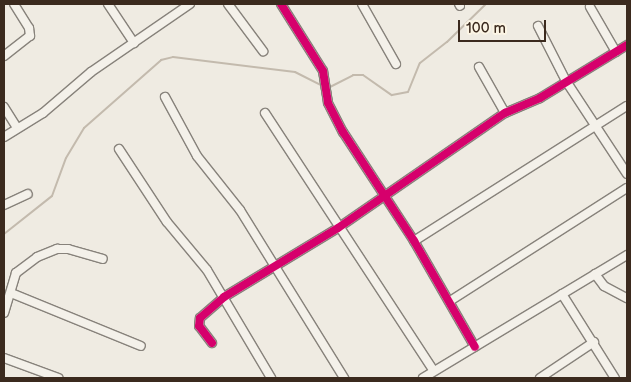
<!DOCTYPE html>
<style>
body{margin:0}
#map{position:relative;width:631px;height:382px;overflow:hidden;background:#efebe2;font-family:"Balsamiq Sans",sans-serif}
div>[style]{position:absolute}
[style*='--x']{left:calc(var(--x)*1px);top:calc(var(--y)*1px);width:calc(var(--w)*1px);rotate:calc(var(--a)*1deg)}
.stream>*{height:2px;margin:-1px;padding:0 1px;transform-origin:1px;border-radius:1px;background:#c3baad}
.roads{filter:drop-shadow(1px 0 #87827b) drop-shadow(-1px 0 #87827b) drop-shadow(0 1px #87827b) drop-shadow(0 -1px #87827b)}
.minor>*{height:8px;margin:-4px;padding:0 4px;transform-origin:4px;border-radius:4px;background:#f4f1ea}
.cycleway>*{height:8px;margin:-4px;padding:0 4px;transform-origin:4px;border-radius:4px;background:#d6006c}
span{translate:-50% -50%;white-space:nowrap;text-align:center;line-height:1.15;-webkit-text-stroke:4.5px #fcf5e5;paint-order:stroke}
.frame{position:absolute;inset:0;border:5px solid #3b2a1e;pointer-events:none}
.scale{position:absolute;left:458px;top:20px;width:88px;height:22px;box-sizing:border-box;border:2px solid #3b2a1e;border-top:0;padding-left:6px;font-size:15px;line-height:18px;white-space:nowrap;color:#3b2a1e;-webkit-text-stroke:4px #fcf5e5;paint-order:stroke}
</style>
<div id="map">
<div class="stream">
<div style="--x:328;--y:88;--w:28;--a:-27"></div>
<div style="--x:353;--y:75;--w:10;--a:0"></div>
<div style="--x:363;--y:75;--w:35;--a:35"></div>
<div style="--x:392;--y:95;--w:16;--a:-11"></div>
<div style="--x:408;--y:92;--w:31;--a:-68"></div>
<div style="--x:420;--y:63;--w:34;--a:-38"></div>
<div style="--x:447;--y:42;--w:54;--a:-44.3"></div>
<div style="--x:4;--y:234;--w:61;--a:-38.4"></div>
<div style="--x:52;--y:196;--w:40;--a:-69.8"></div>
<div style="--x:66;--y:158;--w:35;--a:-59"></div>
<div style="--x:84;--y:128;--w:103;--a:-41.4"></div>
<div style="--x:161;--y:60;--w:12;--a:-14"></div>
<div style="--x:173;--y:57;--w:123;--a:7"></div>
<div style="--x:295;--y:72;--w:33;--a:27"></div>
</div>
<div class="roads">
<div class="minor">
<div style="--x:108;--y:4;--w:47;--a:56.3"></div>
<div style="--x:228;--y:4;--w:59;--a:53.3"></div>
<div style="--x:281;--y:4;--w:79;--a:57.9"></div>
<div style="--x:323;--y:71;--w:32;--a:81"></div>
<div style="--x:328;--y:103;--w:33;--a:63"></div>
<div style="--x:343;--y:132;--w:130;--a:56.9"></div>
<div style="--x:414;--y:241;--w:122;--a:60.1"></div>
<div style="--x:362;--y:4;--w:69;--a:60.5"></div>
<div style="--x:459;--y:4;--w:2;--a:63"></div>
<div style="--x:590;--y:7;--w:52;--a:60"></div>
<div style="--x:538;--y:26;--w:62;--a:63"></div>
<div style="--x:566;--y:81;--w:111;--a:56.7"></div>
<div style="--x:4;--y:56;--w:33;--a:-38"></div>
<div style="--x:30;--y:36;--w:8;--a:-97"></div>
<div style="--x:29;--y:28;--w:28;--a:-122"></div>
<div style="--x:479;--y:67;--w:53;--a:60.5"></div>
<div style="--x:165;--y:97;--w:67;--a:61.5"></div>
<div style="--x:197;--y:156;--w:69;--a:51.5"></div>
<div style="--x:240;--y:210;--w:198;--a:58.2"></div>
<div style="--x:4;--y:107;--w:25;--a:58"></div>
<div style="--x:265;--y:113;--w:308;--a:56.8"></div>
<div style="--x:4;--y:137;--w:46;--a:-31.6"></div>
<div style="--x:43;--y:113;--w:63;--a:-40.5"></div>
<div style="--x:91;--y:72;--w:120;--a:-34.5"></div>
<div style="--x:119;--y:149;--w:87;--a:56.7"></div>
<div style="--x:167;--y:222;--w:62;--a:50.2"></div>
<div style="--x:207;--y:270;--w:126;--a:59.3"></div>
<div style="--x:4;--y:205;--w:26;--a:-25"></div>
<div style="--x:414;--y:241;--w:252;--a:-32.4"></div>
<div style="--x:595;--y:274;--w:15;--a:53"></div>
<div style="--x:604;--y:286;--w:26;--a:28"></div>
<div style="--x:11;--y:293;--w:140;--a:22.2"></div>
<div style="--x:562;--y:294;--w:99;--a:57.8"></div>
<div style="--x:450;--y:301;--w:210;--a:-32.6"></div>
<div style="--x:4;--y:313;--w:42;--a:-73.3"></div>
<div style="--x:16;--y:273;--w:26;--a:-37"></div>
<div style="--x:37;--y:257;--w:22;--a:-22"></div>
<div style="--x:57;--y:249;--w:11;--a:0"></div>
<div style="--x:68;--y:249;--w:36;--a:16"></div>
<div style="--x:212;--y:343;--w:21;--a:-127"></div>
<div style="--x:199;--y:326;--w:8;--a:-83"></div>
<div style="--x:200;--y:318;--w:32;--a:-41"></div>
<div style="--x:224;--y:297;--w:133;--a:-31.2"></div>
<div style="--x:338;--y:228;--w:203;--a:-34.6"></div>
<div style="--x:505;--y:113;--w:38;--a:-23"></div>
<div style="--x:540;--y:98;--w:102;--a:-31.3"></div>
<div style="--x:4;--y:358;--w:58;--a:20.3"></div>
<div style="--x:423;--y:378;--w:238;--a:-31.1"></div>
<div style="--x:540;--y:378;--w:65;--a:-33.7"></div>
</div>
</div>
<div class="cycleway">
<div style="--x:281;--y:4;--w:79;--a:57.9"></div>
<div style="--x:323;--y:71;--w:32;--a:81"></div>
<div style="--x:328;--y:103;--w:33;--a:63"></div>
<div style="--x:343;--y:132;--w:130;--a:56.9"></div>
<div style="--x:414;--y:241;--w:122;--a:60.1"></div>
<div style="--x:212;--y:343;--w:21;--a:-127"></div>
<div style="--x:199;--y:326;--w:8;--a:-83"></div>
<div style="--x:200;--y:318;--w:32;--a:-41"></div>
<div style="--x:224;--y:297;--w:133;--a:-31.2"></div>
<div style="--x:338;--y:228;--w:203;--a:-34.6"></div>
<div style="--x:505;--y:113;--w:38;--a:-23"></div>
<div style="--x:540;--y:98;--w:102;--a:-31.3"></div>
</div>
<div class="frame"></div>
<div class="scale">100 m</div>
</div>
